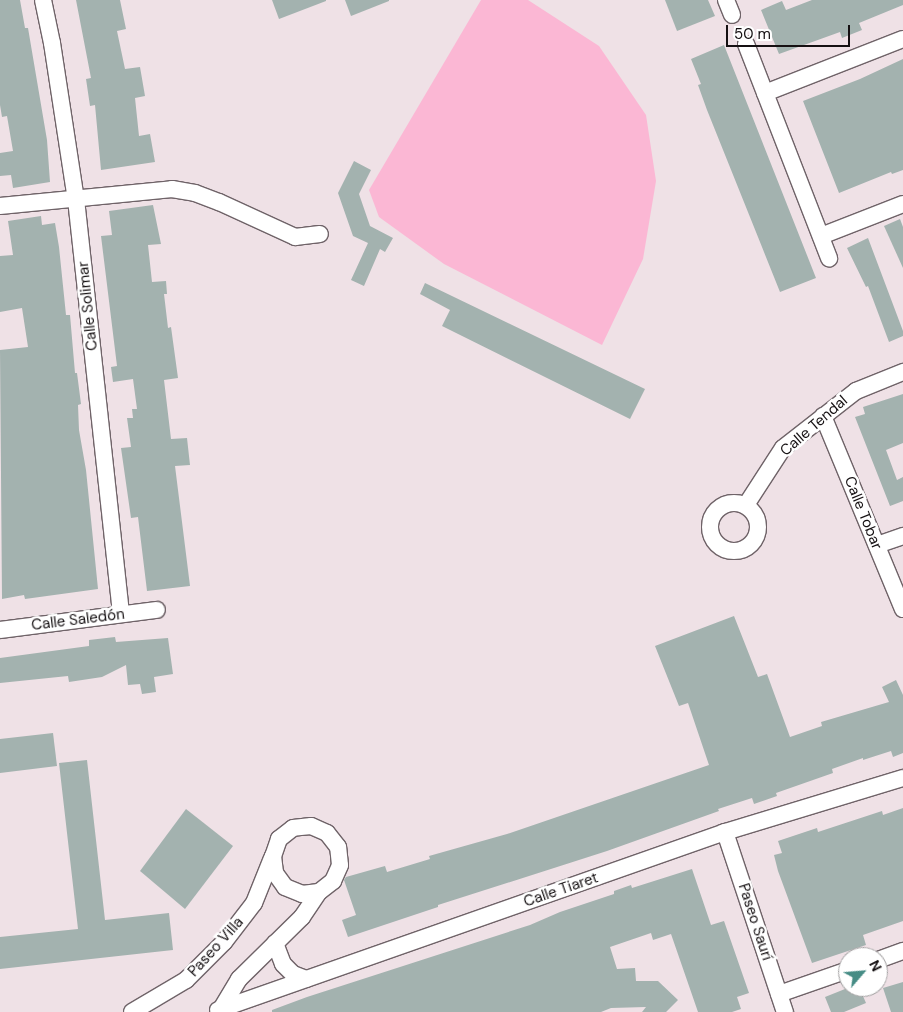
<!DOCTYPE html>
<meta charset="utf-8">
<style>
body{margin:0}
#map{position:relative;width:903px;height:1012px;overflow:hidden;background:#efe1e6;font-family:"DM Sans",sans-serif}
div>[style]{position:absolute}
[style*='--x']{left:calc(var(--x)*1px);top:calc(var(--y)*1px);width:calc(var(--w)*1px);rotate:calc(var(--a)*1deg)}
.green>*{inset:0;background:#fbb7d4}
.building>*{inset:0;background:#a3b2af}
.roads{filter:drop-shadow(1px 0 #6f6368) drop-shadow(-1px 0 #6f6368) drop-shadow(0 1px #6f6368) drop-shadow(0 -1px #6f6368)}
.minor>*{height:16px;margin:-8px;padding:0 8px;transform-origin:8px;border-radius:8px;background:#fff}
.minor>.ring{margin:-8px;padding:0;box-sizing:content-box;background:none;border:16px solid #fff;border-radius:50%}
span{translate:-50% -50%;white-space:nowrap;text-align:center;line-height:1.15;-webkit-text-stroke:5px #fff;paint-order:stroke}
.street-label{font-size:15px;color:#151012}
.north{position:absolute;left:838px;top:947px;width:50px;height:50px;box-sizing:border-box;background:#fff;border:1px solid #a19fa0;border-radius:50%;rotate:63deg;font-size:14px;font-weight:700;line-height:20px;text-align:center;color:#151012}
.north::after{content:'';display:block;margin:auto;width:18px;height:22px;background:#468c85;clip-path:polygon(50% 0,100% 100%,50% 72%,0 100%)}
.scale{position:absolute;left:726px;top:25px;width:124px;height:22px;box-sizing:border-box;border:2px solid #151012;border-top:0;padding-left:6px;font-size:15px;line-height:18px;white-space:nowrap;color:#151012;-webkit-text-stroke:4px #fff;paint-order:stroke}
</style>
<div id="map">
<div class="green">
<div style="clip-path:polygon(481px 0,528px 0,599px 46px,646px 115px,656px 181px,643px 259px,602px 345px,444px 264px,379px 217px,369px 190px)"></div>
</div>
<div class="building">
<div style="clip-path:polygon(0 0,20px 0,25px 28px,28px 28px,47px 140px,50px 182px,13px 188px,11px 175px,0 176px,0 153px,13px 151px,7px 116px,2px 117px,0 105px)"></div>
<div style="clip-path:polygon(76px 0,120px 0,126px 29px,117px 31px,125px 69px,140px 67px,145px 96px,135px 98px,139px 136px,150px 134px,155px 162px,101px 170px,95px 105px,90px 106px,86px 79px,91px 78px)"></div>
<div style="clip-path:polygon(272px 0,326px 0,326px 1px,279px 19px)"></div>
<div style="clip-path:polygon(345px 0,389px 0,389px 1px,351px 16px)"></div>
<div style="clip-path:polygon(665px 0,708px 0,715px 16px,677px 31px)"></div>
<div style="clip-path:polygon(812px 0,903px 0,903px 5px,859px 23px,862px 30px,842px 38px,840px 32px,779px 54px,761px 10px,782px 1px,786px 10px)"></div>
<div style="clip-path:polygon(724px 45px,816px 278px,780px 292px,707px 110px,698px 85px,701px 84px,691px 59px)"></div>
<div style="clip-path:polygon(903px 59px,903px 170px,892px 174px,891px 172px,839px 193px,803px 101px,860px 79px)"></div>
<div style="clip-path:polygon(354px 161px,371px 170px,359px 194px,370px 226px,393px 238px,385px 252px,380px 249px,364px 286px,351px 280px,368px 243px,353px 236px,338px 193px)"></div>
<div style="clip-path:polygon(153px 205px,161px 244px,148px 245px,152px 282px,166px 281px,167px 294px,164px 294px,168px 328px,171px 327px,178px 378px,164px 380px,171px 439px,187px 438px,190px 465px,175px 466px,190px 586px,147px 591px,138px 517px,131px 518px,121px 448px,131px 447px,127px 418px,133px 418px,132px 409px,137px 409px,133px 379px,113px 382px,111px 367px,117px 366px,101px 236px,112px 235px,109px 211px)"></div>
<div style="clip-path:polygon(41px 216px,42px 225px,55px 223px,59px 247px,66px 315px,70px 315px,75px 373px,77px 373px,81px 404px,78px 405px,79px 430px,86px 470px,98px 589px,25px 599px,24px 595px,2px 599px,0 350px,28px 347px,22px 308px,0 312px,0 256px,13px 255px,8px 221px)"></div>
<div style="clip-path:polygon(900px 219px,903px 227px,903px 268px,884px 226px)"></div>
<div style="clip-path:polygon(868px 238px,903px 331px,903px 336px,889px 342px,868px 286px,866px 287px,847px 248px)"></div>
<div style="clip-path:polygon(425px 283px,645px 389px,630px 419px,442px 326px,450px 310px,420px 294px)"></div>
<div style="clip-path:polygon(903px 394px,903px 443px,886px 450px,897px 480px,903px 477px,903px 501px,890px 506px,855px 417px,865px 414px,863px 407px)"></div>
<div style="clip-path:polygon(734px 616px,758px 677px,767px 674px,790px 737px,822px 726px,821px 722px,889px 702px,882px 687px,896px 680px,903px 695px,903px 753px,893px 757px,891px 751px,863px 760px,863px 758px,832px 769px,833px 773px,776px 793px,777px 796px,754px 804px,752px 798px,718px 809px,719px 811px,607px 851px,438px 905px,438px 907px,348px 937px,342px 920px,356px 915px,344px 880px,346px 877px,385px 866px,387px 872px,430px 859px,429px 856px,507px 834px,709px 765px,688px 703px,679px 706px,655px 646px)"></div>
<div style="clip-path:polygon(115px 637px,116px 642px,168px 638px,173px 674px,154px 677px,156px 692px,142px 694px,140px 684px,128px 685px,126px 665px,102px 677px,69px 682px,68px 676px,0 683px,0 658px,89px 646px,89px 640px)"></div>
<div style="clip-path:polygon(53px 733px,57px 766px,0 773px,0 739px)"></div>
<div style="clip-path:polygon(87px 760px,105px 920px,169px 913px,173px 950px,0 969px,0 937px,78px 929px,59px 763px)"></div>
<div style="clip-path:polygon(903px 808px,903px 921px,863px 935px,866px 945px,812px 963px,778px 871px,774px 855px,782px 853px,778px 841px,817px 828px,818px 832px,882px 811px,883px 815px)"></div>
<div style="clip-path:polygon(186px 809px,233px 846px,185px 909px,140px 871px)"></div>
<div style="clip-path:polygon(692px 869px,711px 925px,724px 921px,749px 993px,737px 997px,741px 1009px,732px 1012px,698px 1012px,671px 934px,653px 940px,651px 933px,610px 947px,617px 969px,635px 968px,636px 981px,658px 981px,678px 1000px,666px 1012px,642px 1012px,646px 1007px,611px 1008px,601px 1012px,272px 1012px,272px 1010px,307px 997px,530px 925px,560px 912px,614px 894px,614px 891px,631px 885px,632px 888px)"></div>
<div style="clip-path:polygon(903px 982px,903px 1012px,891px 1012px,883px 988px)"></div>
<div style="clip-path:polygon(850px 987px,859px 987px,866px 1003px,844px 1012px,831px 1012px,825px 997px)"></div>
</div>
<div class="roads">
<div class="minor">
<div style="--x:43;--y:0;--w:44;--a:78.2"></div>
<div style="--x:52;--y:43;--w:158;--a:81.3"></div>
<div style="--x:76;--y:199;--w:417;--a:83.8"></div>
<div style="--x:726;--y:0;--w:16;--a:68"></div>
<div style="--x:746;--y:44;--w:230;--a:68.8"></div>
<div style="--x:765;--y:93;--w:148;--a:-21.4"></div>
<div style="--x:0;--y:206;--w:173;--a:-5.6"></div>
<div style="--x:172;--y:189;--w:23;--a:10"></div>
<div style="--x:195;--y:193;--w:26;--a:21"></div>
<div style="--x:219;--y:202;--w:84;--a:24.7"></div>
<div style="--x:295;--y:237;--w:25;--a:-7"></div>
<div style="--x:821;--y:236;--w:88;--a:-21.3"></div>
<div style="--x:823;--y:416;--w:209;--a:67.5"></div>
<div class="ring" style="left:710px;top:503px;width:32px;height:32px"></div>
<div style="--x:746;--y:505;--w:68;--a:-57"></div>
<div style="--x:783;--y:448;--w:93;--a:-38"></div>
<div style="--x:856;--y:391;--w:51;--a:-22"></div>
<div style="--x:877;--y:545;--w:28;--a:-19"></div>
<div style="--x:0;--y:630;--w:158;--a:-7.3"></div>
<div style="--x:725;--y:832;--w:190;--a:71.6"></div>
<div style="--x:275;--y:943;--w:22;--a:69"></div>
<div style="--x:283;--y:964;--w:14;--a:45"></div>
<div style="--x:293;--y:974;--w:14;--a:21"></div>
<div style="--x:878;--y:960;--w:27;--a:-20"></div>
<div style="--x:779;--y:994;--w:73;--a:-19.2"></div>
<div style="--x:221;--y:1009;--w:534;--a:-19.35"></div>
<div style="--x:725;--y:832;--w:186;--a:-16.9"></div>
<div style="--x:218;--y:1010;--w:3;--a:-18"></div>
<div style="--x:221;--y:1009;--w:35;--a:-59"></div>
<div style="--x:239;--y:979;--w:88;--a:-44.5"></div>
<div style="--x:302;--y:917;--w:30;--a:-56"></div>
<div style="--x:319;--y:892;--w:18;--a:-38"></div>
<div style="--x:333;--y:881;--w:17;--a:-66"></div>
<div style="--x:340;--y:865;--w:18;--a:-96"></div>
<div style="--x:338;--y:847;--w:18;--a:-128"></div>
<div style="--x:327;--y:833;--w:17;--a:-156"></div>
<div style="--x:311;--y:826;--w:18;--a:174"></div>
<div style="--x:293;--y:828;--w:18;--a:142"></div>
<div style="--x:279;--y:839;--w:18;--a:109"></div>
<div style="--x:273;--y:856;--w:17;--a:83"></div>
<div style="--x:275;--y:873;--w:17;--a:54"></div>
<div style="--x:285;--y:887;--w:18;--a:22"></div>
<div style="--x:302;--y:894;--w:17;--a:-7"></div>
<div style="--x:132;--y:1012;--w:63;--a:-30.7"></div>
<div style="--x:186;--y:980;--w:54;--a:-45"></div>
<div style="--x:224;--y:942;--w:49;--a:-52.4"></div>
<div style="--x:254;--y:903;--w:48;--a:-68.2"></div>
</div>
</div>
<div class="street-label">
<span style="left:88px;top:306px;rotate:-96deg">Calle Solimar</span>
<span style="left:814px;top:426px;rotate:-41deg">Calle Tendal</span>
<span style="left:863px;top:513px;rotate:68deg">Calle Tobar</span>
<span style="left:78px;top:620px;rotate:-7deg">Calle Saledón</span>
<span style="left:561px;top:890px;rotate:-19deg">Calle Tiaret</span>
<span style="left:755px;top:922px;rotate:72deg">Paseo Saurí</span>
<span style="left:216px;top:947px;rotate:-48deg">Paseo Villa</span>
</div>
<div class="north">N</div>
<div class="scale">50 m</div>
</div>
